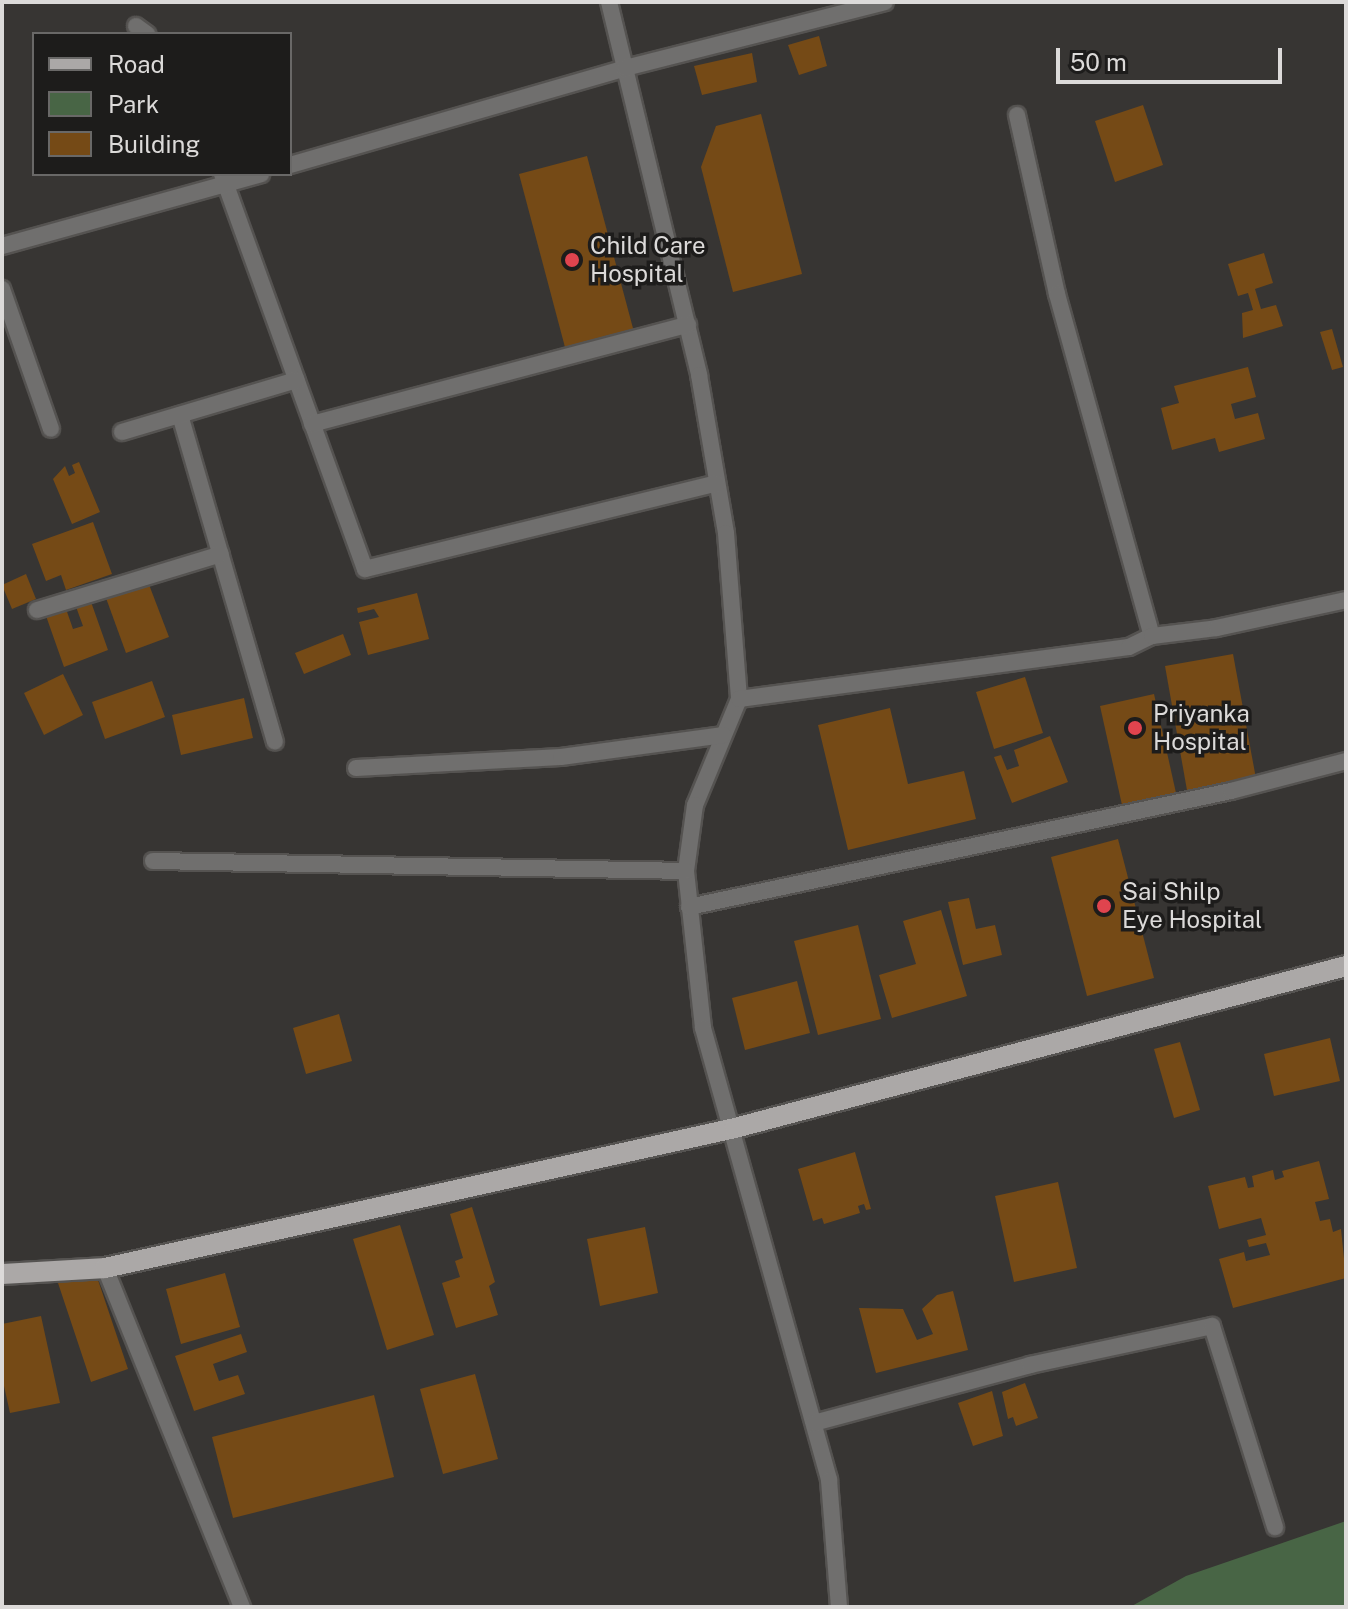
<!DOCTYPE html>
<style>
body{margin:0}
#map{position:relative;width:1348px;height:1609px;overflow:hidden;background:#373533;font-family:"Public Sans",sans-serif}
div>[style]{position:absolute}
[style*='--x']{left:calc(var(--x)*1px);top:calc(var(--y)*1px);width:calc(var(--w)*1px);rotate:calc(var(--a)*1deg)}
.green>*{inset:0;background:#486545}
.building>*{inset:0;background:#754a16}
.roads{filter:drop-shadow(2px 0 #555351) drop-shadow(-2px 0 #555351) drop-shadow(0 2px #555351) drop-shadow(0 -2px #555351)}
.minor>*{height:16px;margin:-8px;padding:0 8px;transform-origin:8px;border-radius:8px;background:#706f6e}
.primary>*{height:20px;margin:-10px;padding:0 10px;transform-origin:10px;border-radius:10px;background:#aba8a7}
.dots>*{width:22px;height:22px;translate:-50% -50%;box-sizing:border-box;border:4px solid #1d1c1b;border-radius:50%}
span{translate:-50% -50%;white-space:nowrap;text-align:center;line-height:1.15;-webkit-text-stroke:7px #1d1c1b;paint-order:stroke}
.poi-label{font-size:24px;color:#dcdad9}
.left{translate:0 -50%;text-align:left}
.frame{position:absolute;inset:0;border:4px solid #dcdad9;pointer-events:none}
.legend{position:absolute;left:32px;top:32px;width:260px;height:144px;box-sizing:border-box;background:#1d1c1b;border:2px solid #696867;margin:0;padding:10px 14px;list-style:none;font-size:24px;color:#dcdad9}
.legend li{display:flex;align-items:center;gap:16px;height:40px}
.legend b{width:40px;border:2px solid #696867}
.scale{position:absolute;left:1056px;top:48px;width:226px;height:36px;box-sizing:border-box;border:4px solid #dcdad9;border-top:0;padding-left:10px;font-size:24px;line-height:28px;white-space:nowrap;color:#dcdad9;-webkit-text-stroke:6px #1d1c1b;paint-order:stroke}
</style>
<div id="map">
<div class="green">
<div style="clip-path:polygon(1346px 1521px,1346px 1607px,1130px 1607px,1186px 1576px)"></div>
</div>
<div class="building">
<div style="clip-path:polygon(819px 36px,827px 66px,799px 75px,788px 45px)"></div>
<div style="clip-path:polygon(752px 53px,757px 82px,702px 95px,694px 66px)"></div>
<div style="clip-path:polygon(1143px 105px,1163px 165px,1115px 182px,1095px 121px)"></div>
<div style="clip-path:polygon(761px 114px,802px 274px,733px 292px,701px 167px,716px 126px)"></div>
<div style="clip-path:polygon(587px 156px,634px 332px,566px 351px,519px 174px)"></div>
<div style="clip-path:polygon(1264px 253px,1273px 283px,1255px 289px,1261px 309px,1276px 305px,1283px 326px,1243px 338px,1242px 313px,1253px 310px,1248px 293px,1238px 296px,1228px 264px)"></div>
<div style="clip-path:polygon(1332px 329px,1343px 367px,1332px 370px,1320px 332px)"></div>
<div style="clip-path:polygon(1248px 367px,1256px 397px,1231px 404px,1235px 419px,1258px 413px,1265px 439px,1219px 452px,1215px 438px,1172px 450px,1161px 408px,1179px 403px,1174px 386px)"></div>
<div style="clip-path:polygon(79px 462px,100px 512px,72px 524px,53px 479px,65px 466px,69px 476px,75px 473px,72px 465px)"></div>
<div style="clip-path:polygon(93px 522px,112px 574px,66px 590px,61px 575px,46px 581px,32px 544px)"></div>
<div style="clip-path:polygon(26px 574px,36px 599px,12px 609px,2px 585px)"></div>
<div style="clip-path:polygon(148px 582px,169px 637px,126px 653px,106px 598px)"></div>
<div style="clip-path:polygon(417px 593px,429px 639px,368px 655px,359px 622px,379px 617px,374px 609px,358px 613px,357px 608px)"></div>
<div style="clip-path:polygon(90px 599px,108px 650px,64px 667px,45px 613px,65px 606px,73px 629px,83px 626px,75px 604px)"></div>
<div style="clip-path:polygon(343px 634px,351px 655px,304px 674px,295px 653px)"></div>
<div style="clip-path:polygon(1233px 654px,1257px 784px,1188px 796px,1165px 666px)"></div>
<div style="clip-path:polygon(63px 674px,83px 715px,44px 735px,24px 693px)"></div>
<div style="clip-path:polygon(1025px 677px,1043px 733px,994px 749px,976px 692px)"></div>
<div style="clip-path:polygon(152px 681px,165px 717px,105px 739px,92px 702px)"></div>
<div style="clip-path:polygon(1154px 694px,1176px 793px,1122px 805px,1100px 706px)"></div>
<div style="clip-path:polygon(244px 698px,253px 738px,181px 755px,172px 715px)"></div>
<div style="clip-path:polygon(890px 708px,908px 784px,964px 771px,976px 819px,848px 850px,818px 725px)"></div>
<div style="clip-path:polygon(1050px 736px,1068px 782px,1012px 803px,994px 757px,1001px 755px,1007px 770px,1019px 766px,1014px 750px)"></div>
<div style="clip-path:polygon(1118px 839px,1154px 978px,1087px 996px,1051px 857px)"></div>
<div style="clip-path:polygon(969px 898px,976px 929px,995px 925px,1002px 955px,963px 965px,948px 902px)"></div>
<div style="clip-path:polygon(941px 910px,967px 996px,892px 1018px,879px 975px,916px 964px,903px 921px)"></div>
<div style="clip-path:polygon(858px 925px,881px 1019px,818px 1035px,794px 941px)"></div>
<div style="clip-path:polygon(797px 981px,810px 1033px,745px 1050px,732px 998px)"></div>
<div style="clip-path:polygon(339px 1014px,352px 1061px,306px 1074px,293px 1028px)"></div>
<div style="clip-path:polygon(1330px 1038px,1340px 1081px,1274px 1096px,1264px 1054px)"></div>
<div style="clip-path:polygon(1180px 1042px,1200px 1110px,1174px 1118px,1154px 1049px)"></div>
<div style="clip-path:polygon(855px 1152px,871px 1209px,866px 1210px,864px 1204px,858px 1206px,860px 1213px,824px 1224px,822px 1218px,813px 1221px,798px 1169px)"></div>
<div style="clip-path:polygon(1319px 1161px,1329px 1199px,1315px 1202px,1320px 1221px,1330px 1219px,1333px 1232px,1341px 1229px,1346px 1278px,1233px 1308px,1219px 1259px,1244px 1252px,1246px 1261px,1270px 1255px,1266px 1243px,1249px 1247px,1247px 1240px,1266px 1235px,1261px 1218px,1219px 1229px,1208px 1186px,1245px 1177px,1248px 1188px,1254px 1187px,1252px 1176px,1273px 1170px,1275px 1180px,1284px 1177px,1282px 1171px)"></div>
<div style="clip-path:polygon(1058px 1182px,1077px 1268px,1014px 1282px,995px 1196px)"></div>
<div style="clip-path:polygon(472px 1207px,495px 1282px,489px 1286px,498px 1315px,456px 1328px,442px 1283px,460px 1277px,455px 1261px,463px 1258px,450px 1214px)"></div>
<div style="clip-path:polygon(400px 1225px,434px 1335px,387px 1350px,353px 1239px)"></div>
<div style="clip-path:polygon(645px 1227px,658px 1293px,600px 1306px,587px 1239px)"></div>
<div style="clip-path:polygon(95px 1271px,128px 1369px,91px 1382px,58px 1283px)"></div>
<div style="clip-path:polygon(225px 1273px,240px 1327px,181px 1344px,166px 1289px)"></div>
<div style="clip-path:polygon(953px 1291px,968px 1350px,876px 1373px,859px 1308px,903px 1309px,917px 1340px,933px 1334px,922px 1309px,937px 1295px)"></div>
<div style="clip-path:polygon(41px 1316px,60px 1403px,10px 1413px,2px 1377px,2px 1324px)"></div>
<div style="clip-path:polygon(241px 1334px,247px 1352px,213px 1364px,219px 1381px,238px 1375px,245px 1394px,194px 1411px,175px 1356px)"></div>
<div style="clip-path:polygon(475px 1374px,498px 1459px,443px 1474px,420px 1389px)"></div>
<div style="clip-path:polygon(1025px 1383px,1038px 1418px,1016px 1426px,1013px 1417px,1008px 1419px,1002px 1392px)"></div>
<div style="clip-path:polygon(992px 1391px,1003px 1436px,973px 1446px,958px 1403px)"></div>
<div style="clip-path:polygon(374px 1395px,394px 1477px,233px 1518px,212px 1437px)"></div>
</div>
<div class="roads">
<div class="minor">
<div style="--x:609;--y:2;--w:384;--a:76.4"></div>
<div style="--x:699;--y:375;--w:160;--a:80.3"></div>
<div style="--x:726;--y:533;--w:167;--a:85.5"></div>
<div style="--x:739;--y:699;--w:115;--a:112.5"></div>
<div style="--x:695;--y:805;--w:67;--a:97.8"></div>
<div style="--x:686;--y:871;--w:158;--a:83.8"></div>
<div style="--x:703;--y:1028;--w:469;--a:74.4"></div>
<div style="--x:829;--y:1480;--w:127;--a:85.5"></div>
<div style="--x:136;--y:26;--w:14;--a:36"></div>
<div style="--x:1017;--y:115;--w:183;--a:77.4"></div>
<div style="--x:1057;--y:294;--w:355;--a:74.5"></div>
<div style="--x:290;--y:165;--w:349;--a:-16.1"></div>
<div style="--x:625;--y:68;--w:268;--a:-14.2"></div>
<div style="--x:222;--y:174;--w:420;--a:70.1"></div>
<div style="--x:365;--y:569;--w:362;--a:-13.7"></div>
<div style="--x:2;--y:246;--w:269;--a:-15.5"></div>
<div style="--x:2;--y:289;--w:148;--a:70.7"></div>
<div style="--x:180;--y:415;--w:340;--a:73.8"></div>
<div style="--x:312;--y:424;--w:389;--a:-14.8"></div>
<div style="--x:122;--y:432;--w:182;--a:-16.6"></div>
<div style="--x:37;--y:610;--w:192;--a:-16.9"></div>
<div style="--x:739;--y:699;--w:393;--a:-7.6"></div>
<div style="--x:1129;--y:647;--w:25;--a:-26"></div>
<div style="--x:1152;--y:636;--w:65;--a:-7"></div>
<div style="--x:1217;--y:628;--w:132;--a:-12.2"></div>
<div style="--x:356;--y:768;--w:205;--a:-3.1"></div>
<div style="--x:561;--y:757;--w:164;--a:-7.7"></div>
<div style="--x:153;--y:861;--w:533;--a:1.07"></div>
<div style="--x:689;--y:907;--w:554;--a:-12.08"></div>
<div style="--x:1231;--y:791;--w:119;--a:-14.6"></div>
<div style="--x:105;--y:1268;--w:366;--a:68"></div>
<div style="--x:814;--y:1423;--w:224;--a:-15"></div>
<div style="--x:1030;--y:1365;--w:186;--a:-12.1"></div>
<div style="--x:1212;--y:1326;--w:211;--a:72.6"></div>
</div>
<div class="primary">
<div style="--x:2;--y:1274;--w:103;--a:-3.3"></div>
<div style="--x:105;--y:1268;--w:645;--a:-12.53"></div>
<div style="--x:735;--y:1128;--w:632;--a:-14.85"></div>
</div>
</div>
<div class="dots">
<div style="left:572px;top:260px;background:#e0444e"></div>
<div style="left:1135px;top:728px;background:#e0444e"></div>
<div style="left:1104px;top:906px;background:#e0444e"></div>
</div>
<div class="poi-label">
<span class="left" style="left:590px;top:260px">Child Care<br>Hospital</span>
<span class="left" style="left:1153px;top:728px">Priyanka<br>Hospital</span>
<span class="left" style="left:1122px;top:906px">Sai Shilp<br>Eye Hospital</span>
</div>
<div class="frame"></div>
<ul class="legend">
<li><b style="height:10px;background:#aba8a7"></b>Road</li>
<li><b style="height:22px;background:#486545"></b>Park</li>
<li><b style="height:22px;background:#754a16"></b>Building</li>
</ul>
<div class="scale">50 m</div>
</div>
